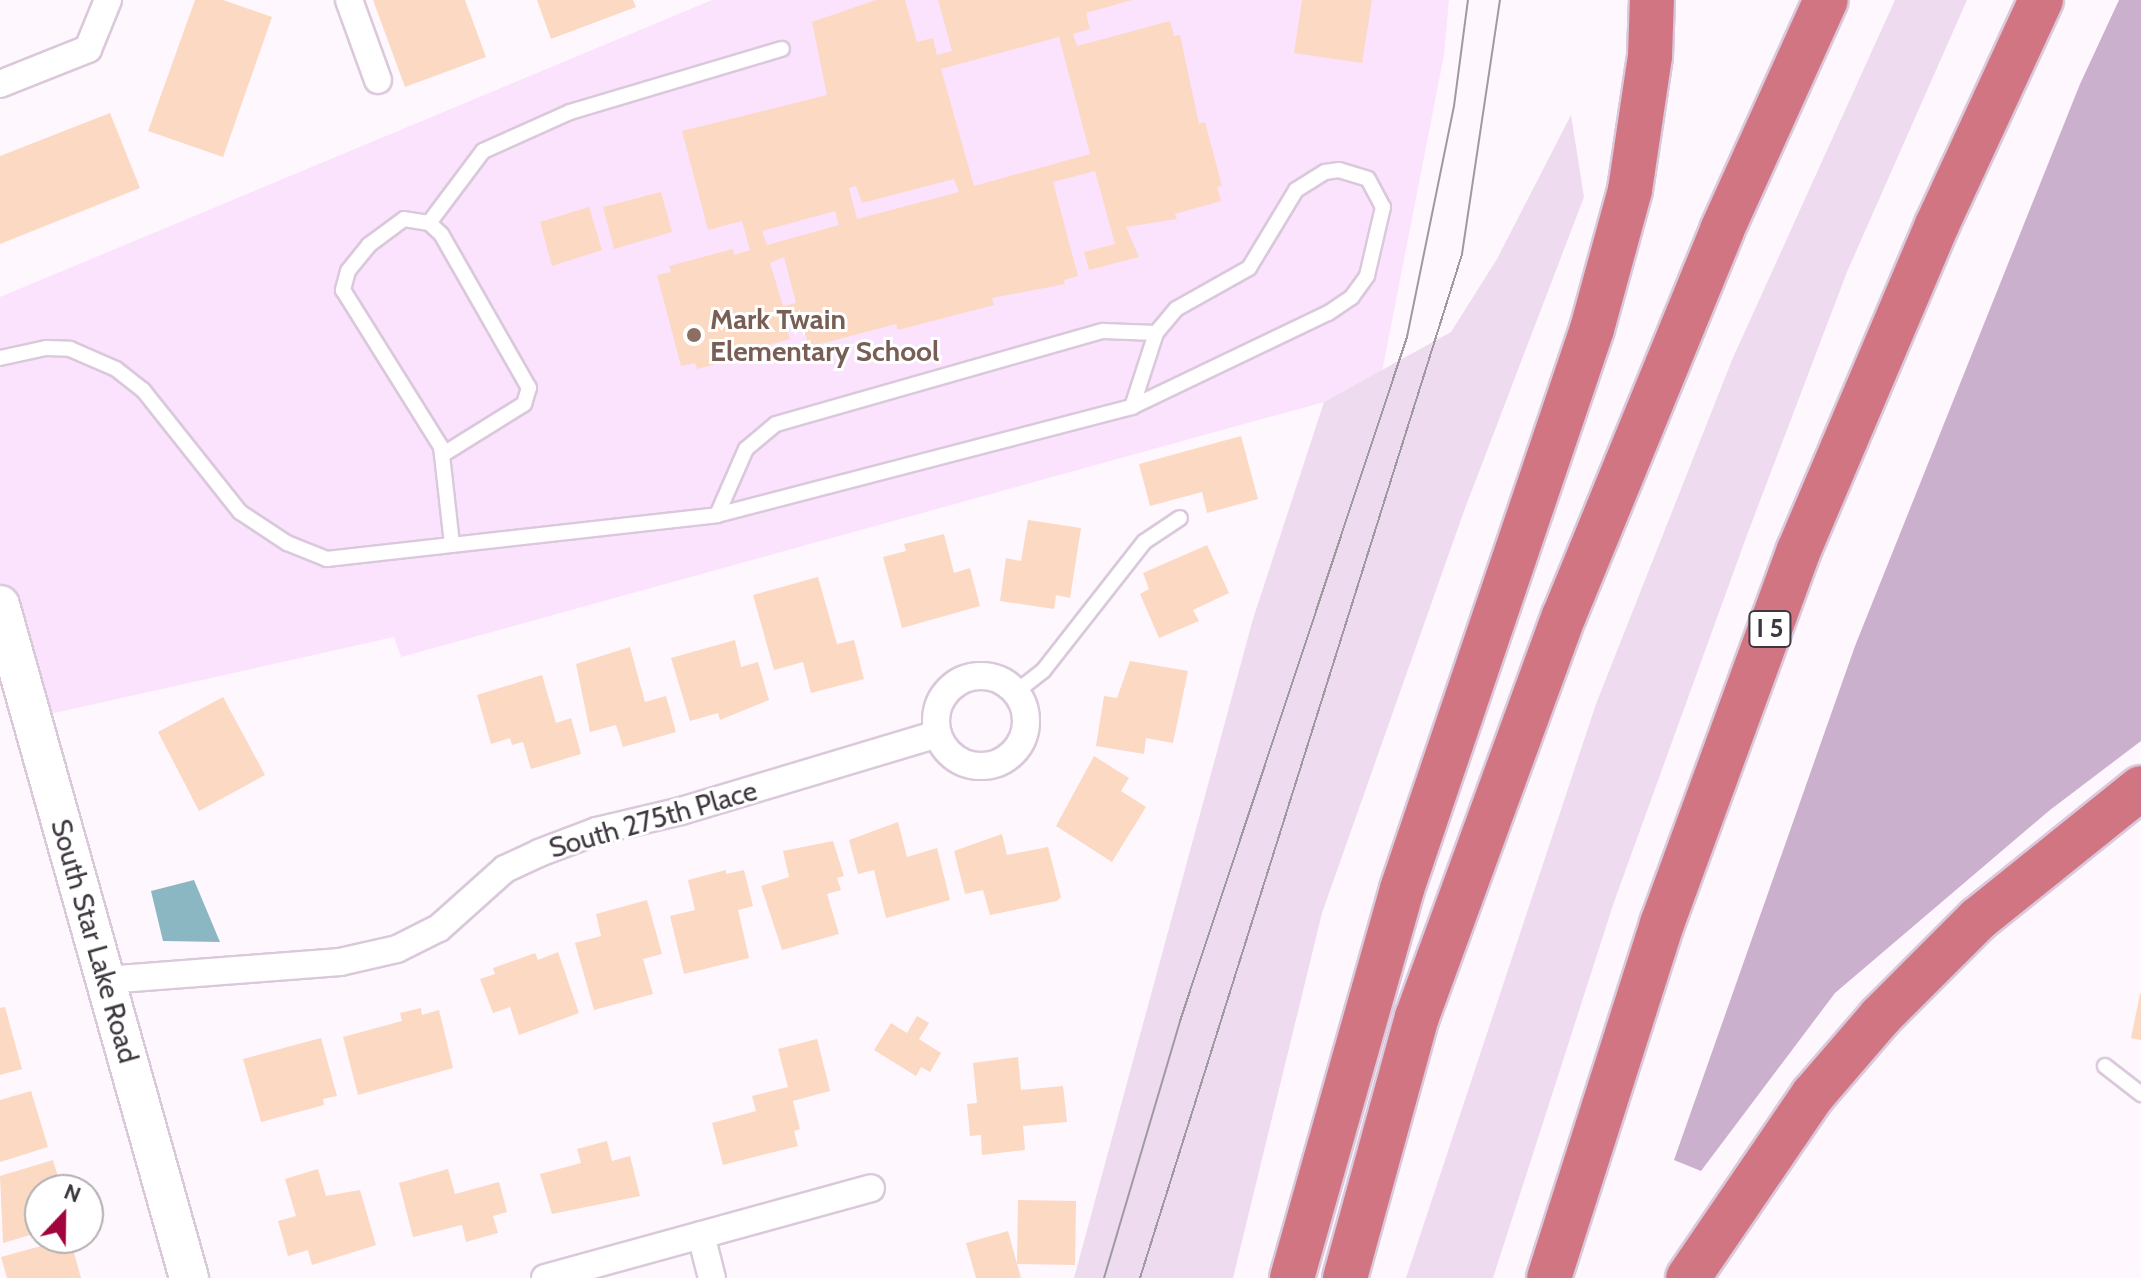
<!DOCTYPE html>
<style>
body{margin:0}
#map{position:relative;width:2141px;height:1278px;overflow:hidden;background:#fef7fe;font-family:Cabin,sans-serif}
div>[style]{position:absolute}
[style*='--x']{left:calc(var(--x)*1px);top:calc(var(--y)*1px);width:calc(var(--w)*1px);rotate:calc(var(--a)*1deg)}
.built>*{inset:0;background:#fbe3fd}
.green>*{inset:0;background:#eedbef}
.forest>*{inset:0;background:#cbb0cd}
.water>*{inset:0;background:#8bb7c3}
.building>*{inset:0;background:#fcd9c2}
.roads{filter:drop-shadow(2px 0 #dac8db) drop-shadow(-2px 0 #dac8db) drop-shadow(0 2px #dac8db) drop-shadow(0 -2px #dac8db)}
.lane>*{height:14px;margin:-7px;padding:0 7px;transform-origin:7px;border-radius:7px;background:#fff}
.street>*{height:26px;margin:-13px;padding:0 13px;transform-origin:13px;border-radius:13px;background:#fff}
.street>.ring{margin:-13px;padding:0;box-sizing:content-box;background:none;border:26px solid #fff;border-radius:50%}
.secondary>*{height:38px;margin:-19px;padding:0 19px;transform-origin:19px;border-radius:19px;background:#fff}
.highway>*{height:44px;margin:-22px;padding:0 22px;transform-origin:22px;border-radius:22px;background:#d27583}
.tram>*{height:2px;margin:-1px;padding:0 1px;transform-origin:1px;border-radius:1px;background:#a099a1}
.dots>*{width:22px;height:22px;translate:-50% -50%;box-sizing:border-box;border:4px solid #fff;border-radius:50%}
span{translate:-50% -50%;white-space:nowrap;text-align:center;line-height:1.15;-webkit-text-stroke:6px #fff;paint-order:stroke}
.shield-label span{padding:2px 6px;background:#fff;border:2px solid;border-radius:6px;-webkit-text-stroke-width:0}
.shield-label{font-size:26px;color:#3e373f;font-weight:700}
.education-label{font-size:28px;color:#785e54;font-weight:700}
.left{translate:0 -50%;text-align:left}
.street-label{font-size:28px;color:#3e373f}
.north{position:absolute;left:24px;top:1174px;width:80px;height:80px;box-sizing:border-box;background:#fff;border:2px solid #b2afb2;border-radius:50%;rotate:22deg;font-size:22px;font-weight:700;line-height:32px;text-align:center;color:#3e373f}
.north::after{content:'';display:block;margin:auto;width:28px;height:36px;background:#a2043d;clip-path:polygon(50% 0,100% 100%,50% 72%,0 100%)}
</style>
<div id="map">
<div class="built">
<div style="clip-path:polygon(712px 0,1449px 0,1444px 55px,1382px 372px,1324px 402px,401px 657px,394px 637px,32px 718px,0 605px,0 297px)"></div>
</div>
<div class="green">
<div style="clip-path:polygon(1895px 0,1967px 0,1847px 272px,1747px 535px,1614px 902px,1493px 1278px,1406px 1278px,1596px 704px,1732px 360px)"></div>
<div style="clip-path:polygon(1571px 115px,1584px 197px,1464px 511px,1322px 913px,1233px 1278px,1074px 1278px,1253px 619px,1324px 402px,1451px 332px,1497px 259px)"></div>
</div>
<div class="forest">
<div style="clip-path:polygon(2119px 0,2141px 0,2141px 741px,2050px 810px,1835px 993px,1701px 1171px,1674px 1160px,1855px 646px,2080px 84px)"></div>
</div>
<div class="water">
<div style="clip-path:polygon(194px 880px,220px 942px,163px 941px,151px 891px)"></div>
</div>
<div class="building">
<div style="clip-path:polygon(195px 0,223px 0,272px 17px,223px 157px,148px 131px)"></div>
<div style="clip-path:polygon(373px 0,465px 0,486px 57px,405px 87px)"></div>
<div style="clip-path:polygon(537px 0,633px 0,636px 7px,551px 39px)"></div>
<div style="clip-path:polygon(evenodd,876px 0,905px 0,917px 42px,933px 38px,937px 55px,952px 51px,938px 0,1132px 0,1086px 13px,1090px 29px,1073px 34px,1077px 46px,1170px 21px,1174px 36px,1180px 35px,1199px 124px,1205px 122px,1222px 186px,1217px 187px,1221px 201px,1175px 214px,1177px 219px,1126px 227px,1139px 257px,1089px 270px,1084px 252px,1115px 244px,1095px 171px,1053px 182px,1078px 276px,1064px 280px,1065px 284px,992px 298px,994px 305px,898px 330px,896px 324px,809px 347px,801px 319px,786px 324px,790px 339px,758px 348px,759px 353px,697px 369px,695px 363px,681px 366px,657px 275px,671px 272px,669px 266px,733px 249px,734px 255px,750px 250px,742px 221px,708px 230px,682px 131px,827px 95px,812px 22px,876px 0,1059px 37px,1090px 154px,974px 186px,941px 69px,1059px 37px,876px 0,954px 179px,959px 192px,857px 219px,849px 188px,856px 186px,862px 203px,954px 179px,876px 0,835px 211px,839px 225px,767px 245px,762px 231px,835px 211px,876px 0,784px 257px,796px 303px,783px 306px,770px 263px,784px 257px)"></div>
<div style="clip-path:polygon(1302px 0,1372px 0,1362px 63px,1294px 53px)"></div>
<div style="clip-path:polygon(110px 113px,140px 188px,0 244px,0 156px)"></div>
<div style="clip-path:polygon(661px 192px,672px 232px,614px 249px,603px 207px)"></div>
<div style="clip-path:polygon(589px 207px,602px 250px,552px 266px,540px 222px)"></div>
<div style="clip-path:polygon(1241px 436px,1258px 499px,1207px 513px,1202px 492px,1150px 506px,1139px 464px)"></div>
<div style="clip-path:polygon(1028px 520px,1081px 528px,1070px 598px,1056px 595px,1054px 609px,1000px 601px,1006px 558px,1021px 561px)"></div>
<div style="clip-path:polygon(944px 534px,954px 573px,970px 568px,980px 606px,902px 628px,883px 557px,906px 551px,904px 544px)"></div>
<div style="clip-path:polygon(1207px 545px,1229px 593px,1193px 610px,1199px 621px,1159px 638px,1140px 594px,1149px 589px,1143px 573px)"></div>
<div style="clip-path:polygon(818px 577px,837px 644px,854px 640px,864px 679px,811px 693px,803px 662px,774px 670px,753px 595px)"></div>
<div style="clip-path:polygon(735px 640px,741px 667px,758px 662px,769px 700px,720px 720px,718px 713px,690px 721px,671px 658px)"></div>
<div style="clip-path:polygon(630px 647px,645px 702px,666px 696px,676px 732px,623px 747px,616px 725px,590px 732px,576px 664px)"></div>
<div style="clip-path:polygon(1130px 661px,1188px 671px,1173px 743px,1146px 738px,1144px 754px,1096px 746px,1104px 696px,1117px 698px)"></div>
<div style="clip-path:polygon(542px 675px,556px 723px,571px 718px,581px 754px,531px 769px,523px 742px,512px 745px,510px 738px,491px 744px,477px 695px)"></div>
<div style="clip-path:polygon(223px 697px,265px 775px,199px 811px,158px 732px)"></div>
<div style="clip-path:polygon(1094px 756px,1129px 778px,1121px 791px,1146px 807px,1112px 862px,1056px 826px)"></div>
<div style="clip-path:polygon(898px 822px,907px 857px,937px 848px,950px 900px,886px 918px,874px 870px,858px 874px,849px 840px)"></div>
<div style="clip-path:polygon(1002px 834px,1007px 855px,1048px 847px,1061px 897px,1057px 901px,990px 915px,983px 890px,965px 894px,954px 851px)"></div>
<div style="clip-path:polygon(833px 841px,844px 876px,837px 878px,841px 890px,827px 894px,839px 934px,782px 950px,761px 886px,789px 877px,783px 851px)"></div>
<div style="clip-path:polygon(726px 870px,726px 874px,744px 870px,753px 906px,738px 910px,749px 958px,684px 974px,670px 916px,695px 910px,688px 880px)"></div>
<div style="clip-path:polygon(647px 900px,662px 954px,643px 959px,653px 994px,594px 1010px,575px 943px,601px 936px,596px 914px)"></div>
<div style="clip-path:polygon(558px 952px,579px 1013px,519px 1035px,510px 1007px,493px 1013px,480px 979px,495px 974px,493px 968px,535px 953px,538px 960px)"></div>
<div style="clip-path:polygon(2140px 994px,2141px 994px,2141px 1040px,2131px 1038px)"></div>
<div style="clip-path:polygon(5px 1007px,22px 1069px,0 1075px,0 1008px)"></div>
<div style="clip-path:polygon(421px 1008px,422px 1015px,439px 1010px,453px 1068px,358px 1095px,343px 1037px,402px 1021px,400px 1013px)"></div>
<div style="clip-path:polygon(917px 1016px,929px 1023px,919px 1039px,941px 1053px,930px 1072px,921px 1067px,916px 1076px,874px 1050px,891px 1023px,907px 1033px)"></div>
<div style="clip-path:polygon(321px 1038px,337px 1096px,323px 1099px,324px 1105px,261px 1122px,243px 1059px)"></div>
<div style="clip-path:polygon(817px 1039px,830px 1091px,793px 1101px,800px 1129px,794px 1131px,798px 1146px,723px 1165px,712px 1123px,756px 1111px,752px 1096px,788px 1087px,778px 1049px)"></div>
<div style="clip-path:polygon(1018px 1057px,1021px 1090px,1063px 1086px,1067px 1122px,1023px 1126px,1025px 1150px,982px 1155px,981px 1135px,970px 1136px,967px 1104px,977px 1103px,973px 1063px)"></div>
<div style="clip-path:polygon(31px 1091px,48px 1147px,0 1162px,0 1100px)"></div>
<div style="clip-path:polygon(607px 1141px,612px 1161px,630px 1156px,640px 1196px,552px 1214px,540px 1174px,581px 1163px,577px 1149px)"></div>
<div style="clip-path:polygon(53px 1160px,62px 1190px,40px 1190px,40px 1232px,3px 1243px,0 1176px)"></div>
<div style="clip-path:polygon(318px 1169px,326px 1196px,360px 1190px,376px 1245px,312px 1265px,308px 1250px,288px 1256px,278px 1221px,296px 1216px,285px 1179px)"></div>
<div style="clip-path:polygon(448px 1169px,455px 1194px,499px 1182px,507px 1212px,493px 1216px,498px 1233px,466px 1242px,462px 1225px,413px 1237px,399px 1183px)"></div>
<div style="clip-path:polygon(1018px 1200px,1076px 1201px,1075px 1265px,1017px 1264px)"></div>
<div style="clip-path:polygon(1008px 1231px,1021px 1278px,976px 1278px,966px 1243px)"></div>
<div style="clip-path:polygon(70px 1238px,81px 1278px,7px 1278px,1px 1257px)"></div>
</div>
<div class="roads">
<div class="lane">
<div style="--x:1339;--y:170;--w:30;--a:17"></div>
<div style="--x:1368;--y:179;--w:32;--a:62"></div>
<div style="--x:1383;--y:207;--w:71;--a:103.1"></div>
<div style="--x:1367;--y:276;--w:26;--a:126"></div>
<div style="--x:1352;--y:297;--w:29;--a:146"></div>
<div style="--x:1328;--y:313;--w:217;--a:154.4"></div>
<div style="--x:1132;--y:407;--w:78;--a:-72"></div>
<div style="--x:1156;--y:333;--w:31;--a:-50"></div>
<div style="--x:1176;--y:309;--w:84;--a:-29.3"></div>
<div style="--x:1249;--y:268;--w:91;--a:-58.9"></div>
<div style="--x:1296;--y:190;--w:34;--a:-32"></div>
<div style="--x:1325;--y:172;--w:14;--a:-8"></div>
<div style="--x:429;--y:223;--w:90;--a:-53.1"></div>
<div style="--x:483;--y:151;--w:95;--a:-24.1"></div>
<div style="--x:570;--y:112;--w:221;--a:-16.6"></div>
<div style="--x:0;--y:358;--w:47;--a:-12.3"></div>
<div style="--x:46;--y:348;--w:24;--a:2"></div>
<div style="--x:70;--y:349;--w:50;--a:23.5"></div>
<div style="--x:116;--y:369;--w:34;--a:38"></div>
<div style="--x:143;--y:390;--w:156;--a:51.5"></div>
<div style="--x:240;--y:512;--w:56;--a:33.4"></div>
<div style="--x:287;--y:543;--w:43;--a:21.8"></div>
<div style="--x:327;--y:559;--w:392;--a:-6.4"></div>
<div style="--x:717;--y:515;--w:429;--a:-14.6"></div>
<div style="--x:442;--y:455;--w:97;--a:-31.9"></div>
<div style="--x:524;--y:404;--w:17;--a:-73"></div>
<div style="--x:529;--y:388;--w:177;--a:-119.7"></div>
<div style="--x:441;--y:234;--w:16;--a:-137"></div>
<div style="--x:429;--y:223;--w:25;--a:-171"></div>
<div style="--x:404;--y:219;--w:44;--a:143.4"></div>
<div style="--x:369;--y:245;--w:33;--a:129"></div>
<div style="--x:348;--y:271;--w:20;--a:105"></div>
<div style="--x:343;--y:290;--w:185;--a:58"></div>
<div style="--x:441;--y:447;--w:8;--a:83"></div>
<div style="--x:442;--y:455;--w:90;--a:83.6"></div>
<div style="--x:717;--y:515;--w:72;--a:-66.3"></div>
<div style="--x:746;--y:449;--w:39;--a:-40"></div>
<div style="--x:776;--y:424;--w:340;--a:-15.9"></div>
<div style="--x:1103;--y:331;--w:53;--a:2.2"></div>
<div style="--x:1016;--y:692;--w:34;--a:-38"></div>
<div style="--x:1043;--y:671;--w:164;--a:-51.9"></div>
<div style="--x:1144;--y:542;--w:43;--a:-33.7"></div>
<div style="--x:2105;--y:1066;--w:46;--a:37.9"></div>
</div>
<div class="street">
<div style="--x:349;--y:0;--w:85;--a:70.1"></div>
<div style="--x:0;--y:84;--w:95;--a:-21.7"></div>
<div style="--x:88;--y:49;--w:53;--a:-67.8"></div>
<div class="ring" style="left:936px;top:676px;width:64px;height:64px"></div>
<div style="--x:106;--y:980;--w:235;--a:-4.4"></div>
<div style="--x:340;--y:962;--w:58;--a:-12.8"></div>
<div style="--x:397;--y:949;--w:47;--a:-26.6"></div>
<div style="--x:439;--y:928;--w:89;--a:-41.8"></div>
<div style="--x:505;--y:869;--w:38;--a:-25"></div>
<div style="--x:539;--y:853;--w:62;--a:-20.8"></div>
<div style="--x:597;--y:831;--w:86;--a:-13.4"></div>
<div style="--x:681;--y:811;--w:268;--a:-16.7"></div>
<div style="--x:701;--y:1235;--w:44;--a:75.7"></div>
<div style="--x:545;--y:1278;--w:338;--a:-15.4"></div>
</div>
<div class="secondary">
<div style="--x:0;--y:605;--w:699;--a:74.31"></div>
</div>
<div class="highway">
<div style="--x:1292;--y:1278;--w:404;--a:-74.2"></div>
<div style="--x:1402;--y:889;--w:591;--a:-71.26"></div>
<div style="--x:1592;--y:329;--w:144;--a:-74.7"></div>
<div style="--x:1630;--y:190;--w:135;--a:-81.5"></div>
<div style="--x:1650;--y:56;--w:56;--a:-88"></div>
<div style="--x:1345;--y:1278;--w:271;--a:-74.6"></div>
<div style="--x:1417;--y:1017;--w:427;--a:-69.9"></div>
<div style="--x:1564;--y:616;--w:417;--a:-67.7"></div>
<div style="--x:1722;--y:230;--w:252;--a:-65.7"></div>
<div style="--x:1549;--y:1278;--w:372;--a:-72.3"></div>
<div style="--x:1662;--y:924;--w:398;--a:-69.9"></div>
<div style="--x:1799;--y:550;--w:353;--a:-67"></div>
<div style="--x:1937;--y:225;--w:248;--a:-65.2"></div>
<div style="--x:1688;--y:1278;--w:222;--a:-55.7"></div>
<div style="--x:1813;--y:1095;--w:103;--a:-49.3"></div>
<div style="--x:1880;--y:1017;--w:139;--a:-45"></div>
<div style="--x:1978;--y:919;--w:209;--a:-38.8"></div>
</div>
</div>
<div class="tram">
<div style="--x:1104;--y:1278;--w:268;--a:-73.5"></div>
<div style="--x:1180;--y:1021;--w:721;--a:-71.64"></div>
<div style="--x:1407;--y:337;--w:236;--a:-78.5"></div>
<div style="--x:1454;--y:106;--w:107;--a:-82.5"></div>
<div style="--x:1140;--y:1278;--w:1073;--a:-72.54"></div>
<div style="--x:1462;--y:254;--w:257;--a:-81.5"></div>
</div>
<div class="dots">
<div style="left:694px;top:335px;background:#8d6e63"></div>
</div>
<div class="shield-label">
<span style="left:1770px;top:629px">I 5</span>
</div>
<div class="education-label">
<span class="left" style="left:710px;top:335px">Mark Twain<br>Elementary School</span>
</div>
<div class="street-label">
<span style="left:653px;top:819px;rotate:-16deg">South 275th Place</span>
<span style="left:95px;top:941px;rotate:74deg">South Star Lake Road</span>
</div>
<div class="north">N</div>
</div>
